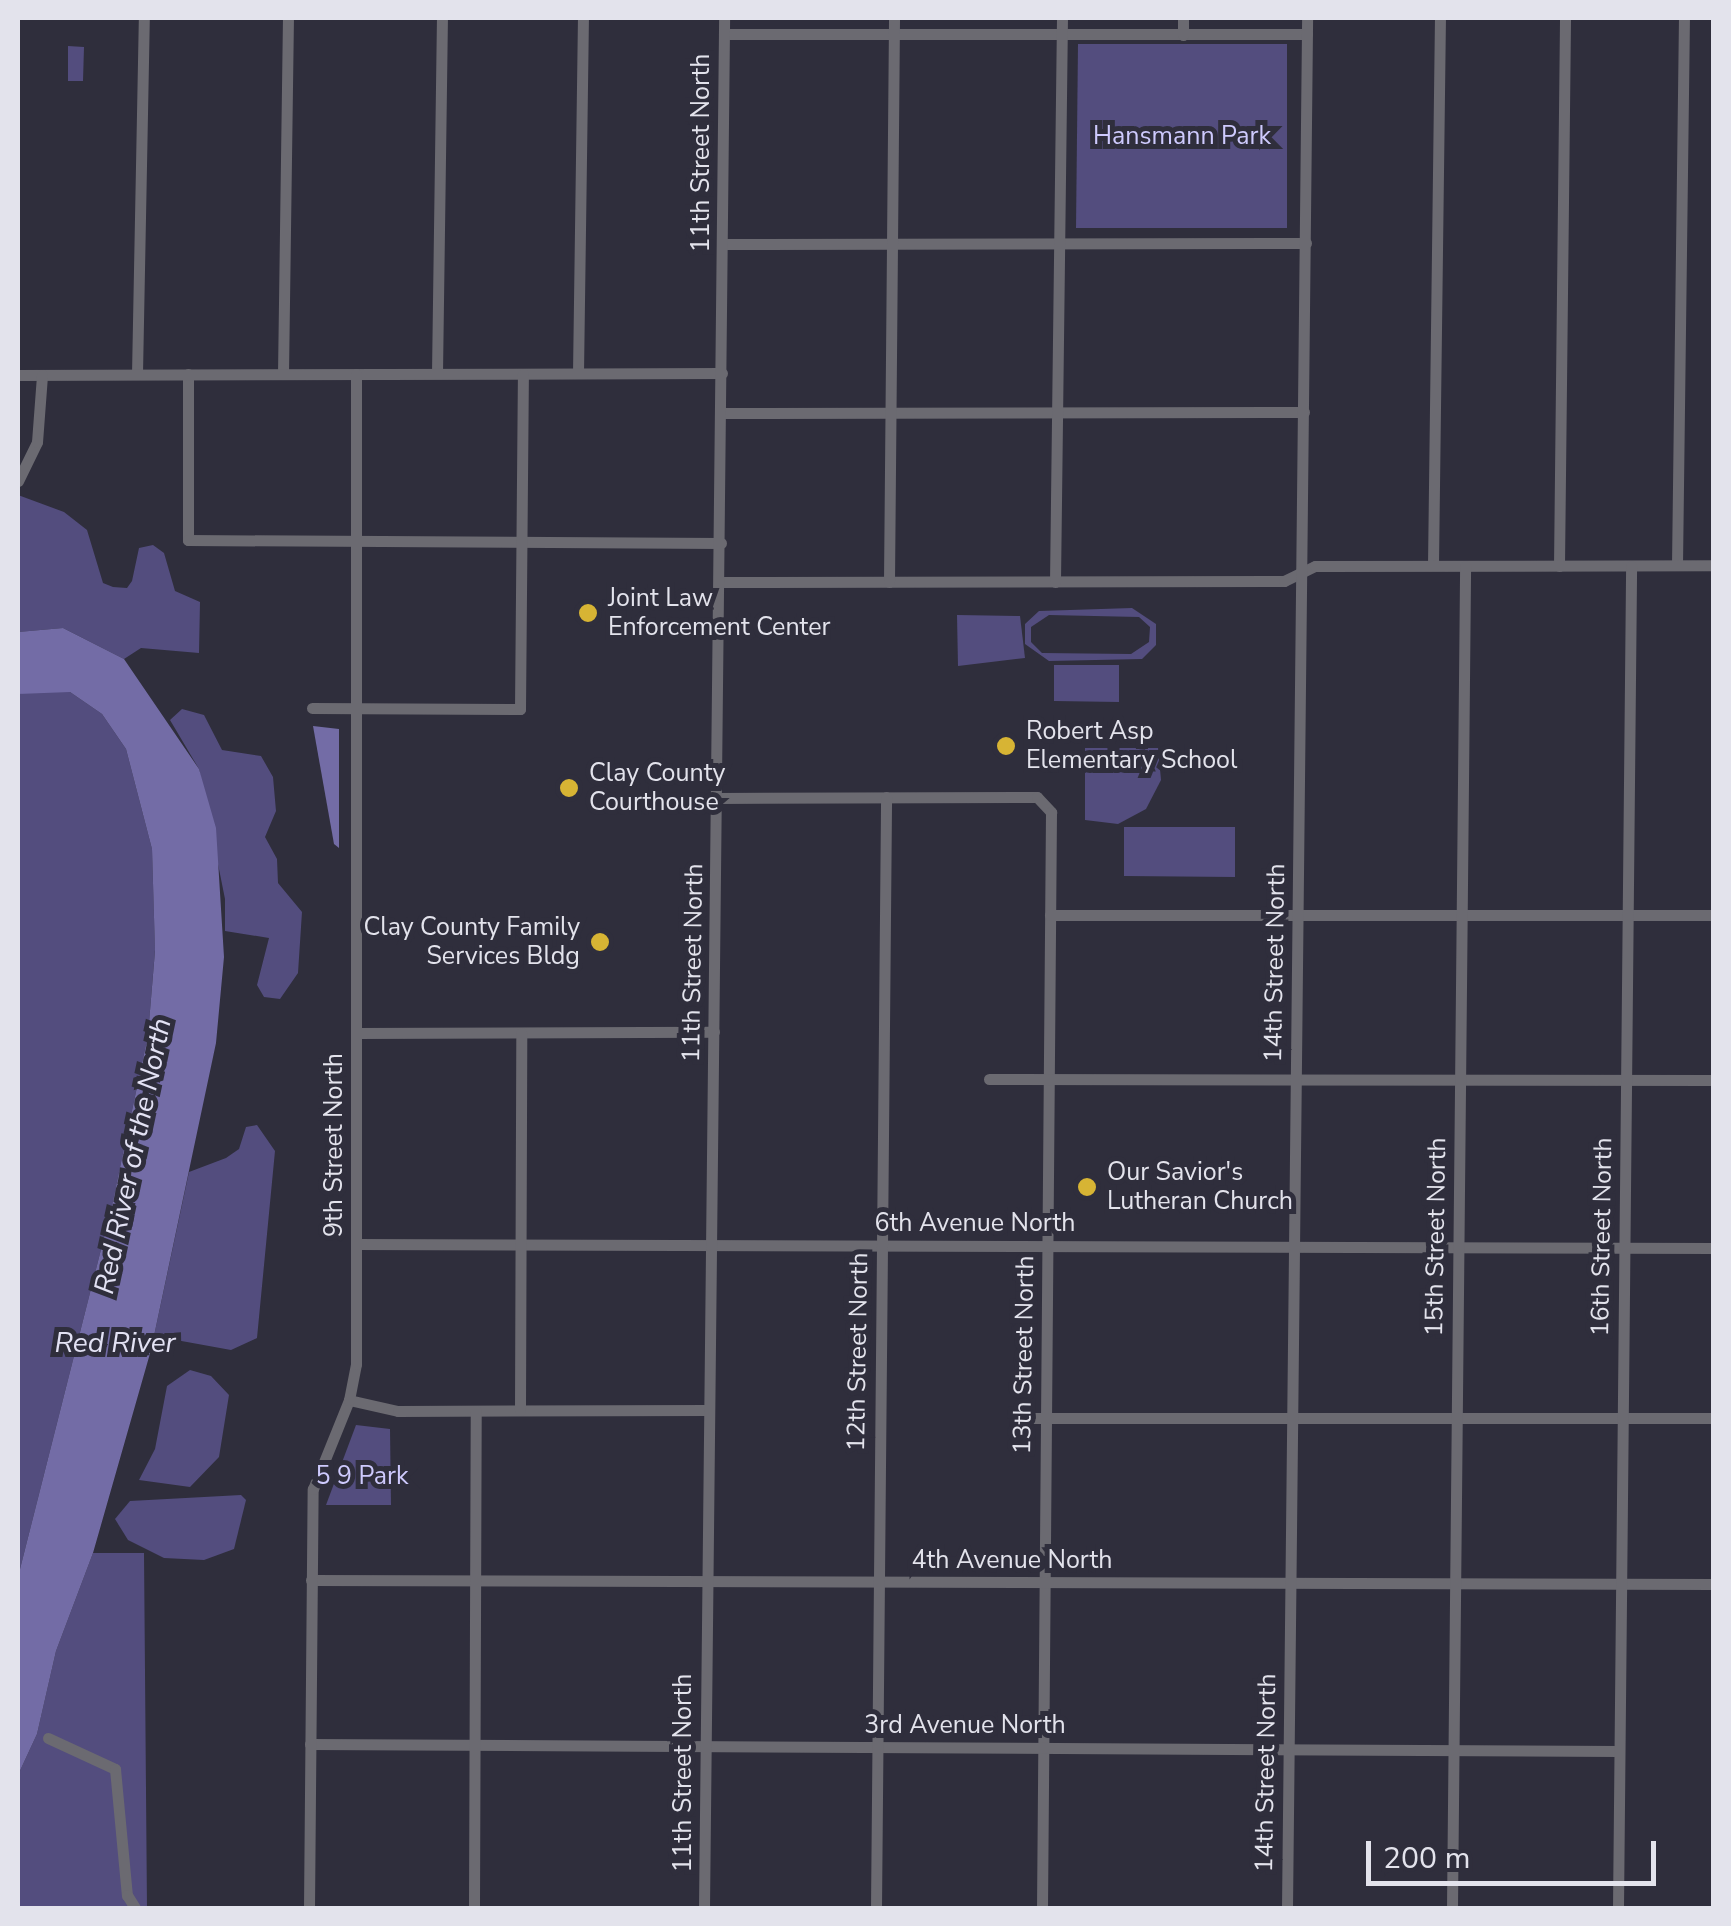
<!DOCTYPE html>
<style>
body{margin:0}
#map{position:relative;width:1731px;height:1926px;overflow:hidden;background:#2f2e3c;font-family:"Nunito Sans",sans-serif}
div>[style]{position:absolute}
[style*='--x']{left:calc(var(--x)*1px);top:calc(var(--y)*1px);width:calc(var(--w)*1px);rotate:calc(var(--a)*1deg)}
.green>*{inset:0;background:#534d7e}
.water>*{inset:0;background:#736ca6}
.minor>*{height:11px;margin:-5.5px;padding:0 5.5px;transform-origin:5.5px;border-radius:5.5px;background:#6b6a71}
.dots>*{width:28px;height:28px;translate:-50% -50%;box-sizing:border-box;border:5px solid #2f2e3c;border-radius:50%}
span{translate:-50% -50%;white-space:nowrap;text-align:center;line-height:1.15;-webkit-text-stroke:10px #2f2e3c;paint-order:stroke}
.park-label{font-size:25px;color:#cecafd}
.street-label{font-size:25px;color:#e3e3ec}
.poi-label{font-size:25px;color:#e3e3ec}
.left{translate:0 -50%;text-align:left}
.right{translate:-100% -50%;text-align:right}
.water-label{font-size:28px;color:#e3e2f4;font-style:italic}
.frame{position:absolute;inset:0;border:20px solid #e3e3ec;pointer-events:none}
.scale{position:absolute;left:1366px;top:1841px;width:290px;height:45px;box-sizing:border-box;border:5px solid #e3e3ec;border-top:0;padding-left:12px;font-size:30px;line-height:35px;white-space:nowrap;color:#e3e3ec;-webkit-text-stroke:8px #2f2e3c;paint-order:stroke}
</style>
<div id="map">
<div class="green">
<div style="clip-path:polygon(1078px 44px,1287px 44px,1287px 228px,1076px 228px)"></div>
<div style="clip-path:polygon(68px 46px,84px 47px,83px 81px,68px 81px)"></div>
<div style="clip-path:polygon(18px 495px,64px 512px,87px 530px,103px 583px,113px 587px,127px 588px,132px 581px,139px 548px,153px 545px,164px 553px,175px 591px,200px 602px,199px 653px,141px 648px,124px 659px,63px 628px,18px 632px)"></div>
<div style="clip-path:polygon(evenodd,1132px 608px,1156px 624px,1156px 645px,1142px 659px,1049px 661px,1025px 644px,1025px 624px,1039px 611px,1132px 608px,1049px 615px,1139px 617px,1150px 627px,1149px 642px,1131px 654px,1042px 653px,1031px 642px,1031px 627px,1049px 615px)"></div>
<div style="clip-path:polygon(957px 615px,1020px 616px,1025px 658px,958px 666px)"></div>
<div style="clip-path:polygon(1054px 665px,1119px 665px,1119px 702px,1054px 701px)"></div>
<div style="clip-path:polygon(38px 689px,70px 692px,102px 714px,126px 749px,152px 849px,155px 950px,148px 1035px,111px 1210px,18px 1577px,18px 694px)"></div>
<div style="clip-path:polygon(182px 709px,204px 715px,222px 750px,261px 756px,273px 777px,276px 811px,265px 837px,277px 859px,278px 883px,302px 912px,298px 973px,280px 999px,264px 997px,257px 985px,269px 938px,225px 931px,225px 899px,199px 769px,170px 720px)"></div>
<div style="clip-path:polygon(1085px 748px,1158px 748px,1161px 780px,1146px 809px,1118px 824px,1085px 820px)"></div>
<div style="clip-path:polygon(1124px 827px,1235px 827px,1235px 877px,1124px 876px)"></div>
<div style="clip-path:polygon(257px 1125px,275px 1151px,257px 1338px,231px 1350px,154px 1336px,189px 1172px,226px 1158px,239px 1149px,246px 1127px)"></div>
<div style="clip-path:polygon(190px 1370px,211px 1376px,229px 1395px,219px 1457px,190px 1487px,139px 1480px,155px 1449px,167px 1386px)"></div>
<div style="clip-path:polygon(356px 1425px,390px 1429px,391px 1505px,326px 1505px)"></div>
<div style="clip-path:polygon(241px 1495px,246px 1500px,234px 1549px,204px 1560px,164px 1558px,128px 1540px,115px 1519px,130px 1501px)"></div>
<div style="clip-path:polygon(93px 1553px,144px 1553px,147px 1908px,18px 1908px,18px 1775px,37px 1734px,56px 1651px)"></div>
</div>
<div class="water">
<div style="clip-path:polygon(63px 628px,124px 659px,199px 769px,216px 828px,224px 957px,216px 1043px,151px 1350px,93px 1553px,56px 1651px,37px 1734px,18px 1775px,18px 1577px,111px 1210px,148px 1035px,155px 951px,152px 849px,126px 749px,102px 714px,70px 692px,18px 694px,18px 632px)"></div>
<div style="clip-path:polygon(313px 726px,339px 729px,339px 848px,334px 844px)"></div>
</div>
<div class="minor">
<div style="--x:724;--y:34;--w:583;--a:0"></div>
<div style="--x:1183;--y:35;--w:17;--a:-90"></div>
<div style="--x:723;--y:244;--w:583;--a:-0.1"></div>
<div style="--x:437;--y:373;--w:355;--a:-89.2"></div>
<div style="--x:578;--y:373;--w:355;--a:-89.2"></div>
<div style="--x:137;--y:374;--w:356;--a:-88.9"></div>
<div style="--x:188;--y:374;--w:166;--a:90"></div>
<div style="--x:188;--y:540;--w:533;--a:0.32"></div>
<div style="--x:283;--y:374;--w:356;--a:-89.2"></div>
<div style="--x:18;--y:375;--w:704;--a:-0.16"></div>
<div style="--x:721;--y:413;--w:583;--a:-0.1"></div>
<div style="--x:18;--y:481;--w:43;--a:-64"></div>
<div style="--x:37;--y:442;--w:67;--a:-85.7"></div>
<div style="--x:1433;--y:565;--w:547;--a:-89.27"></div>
<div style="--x:1677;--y:565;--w:547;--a:-89.27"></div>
<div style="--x:1559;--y:566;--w:548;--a:-89.37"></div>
<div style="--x:720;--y:582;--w:564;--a:-0.1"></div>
<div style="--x:1284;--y:581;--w:34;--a:-26"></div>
<div style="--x:1315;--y:566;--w:399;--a:-0.1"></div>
<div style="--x:889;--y:582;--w:564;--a:-89.49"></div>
<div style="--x:1055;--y:582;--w:564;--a:-89.29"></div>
<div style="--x:312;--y:708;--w:208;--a:0.3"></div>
<div style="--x:520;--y:709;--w:335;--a:-89.5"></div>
<div style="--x:717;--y:798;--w:320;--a:-0.2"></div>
<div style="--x:1037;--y:797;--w:21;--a:47"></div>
<div style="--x:1051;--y:812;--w:1096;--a:90.47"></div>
<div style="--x:1050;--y:915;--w:664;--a:0"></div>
<div style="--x:356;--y:1033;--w:358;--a:-0.2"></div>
<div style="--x:989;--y:1079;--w:725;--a:0.08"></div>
<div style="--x:356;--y:1244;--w:1358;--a:0.17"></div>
<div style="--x:349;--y:1400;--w:50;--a:12.7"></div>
<div style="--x:398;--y:1411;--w:311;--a:-0.2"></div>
<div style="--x:520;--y:1410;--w:377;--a:-89.8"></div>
<div style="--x:1015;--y:1418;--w:699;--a:0"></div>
<div style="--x:311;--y:1580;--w:1403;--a:0.16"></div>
<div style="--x:48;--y:1738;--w:74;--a:24.8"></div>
<div style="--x:115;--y:1769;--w:127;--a:84.6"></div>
<div style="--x:127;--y:1895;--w:15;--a:58"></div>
<div style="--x:310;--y:1744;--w:1309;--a:0.31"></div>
<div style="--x:309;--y:1908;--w:419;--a:-89.5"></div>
<div style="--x:313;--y:1489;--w:96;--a:-68"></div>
<div style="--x:349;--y:1400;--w:37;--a:-79"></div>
<div style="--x:356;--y:1364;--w:990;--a:-90"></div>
<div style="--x:474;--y:1908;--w:497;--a:-89.8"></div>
<div style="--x:704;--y:1908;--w:1890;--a:-89.39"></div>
<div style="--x:876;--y:1908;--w:1111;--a:-89.48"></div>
<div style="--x:1287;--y:1908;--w:1890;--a:-89.39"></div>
<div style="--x:1452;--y:1908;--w:1342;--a:-89.44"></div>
<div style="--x:1618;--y:1908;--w:1342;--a:-89.44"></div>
</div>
<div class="dots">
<div style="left:588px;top:613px;background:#d7b434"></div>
<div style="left:1006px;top:746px;background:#d7b434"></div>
<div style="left:569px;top:788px;background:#d7b434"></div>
<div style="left:600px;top:942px;background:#d7b434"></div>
<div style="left:1087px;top:1187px;background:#d7b434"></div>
</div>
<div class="park-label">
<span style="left:1182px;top:136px">Hansmann Park</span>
<span style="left:362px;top:1476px">5 9 Park</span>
</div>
<div class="street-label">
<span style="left:701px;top:153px;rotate:-90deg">11th Street North</span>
<span style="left:693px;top:963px;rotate:-89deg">11th Street North</span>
<span style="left:1275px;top:963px;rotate:-89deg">14th Street North</span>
<span style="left:334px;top:1145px;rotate:-90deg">9th Street North</span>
<span style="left:975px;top:1223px">6th Avenue North</span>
<span style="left:1436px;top:1237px;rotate:-89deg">15th Street North</span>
<span style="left:1602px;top:1237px;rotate:-89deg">16th Street North</span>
<span style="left:858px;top:1352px;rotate:-89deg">12th Street North</span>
<span style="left:1024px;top:1355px;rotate:-89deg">13th Street North</span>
<span style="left:1012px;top:1560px">4th Avenue North</span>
<span style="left:965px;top:1725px">3rd Avenue North</span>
<span style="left:683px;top:1773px;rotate:-90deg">11th Street North</span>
<span style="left:1266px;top:1773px;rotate:-89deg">14th Street North</span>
</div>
<div class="poi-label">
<span class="left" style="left:608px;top:613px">Joint Law<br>Enforcement Center</span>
<span class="left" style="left:1026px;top:746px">Robert Asp<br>Elementary School</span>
<span class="left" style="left:589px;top:788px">Clay County<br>Courthouse</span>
<span class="right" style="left:580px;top:942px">Clay County Family<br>Services Bldg</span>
<span class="left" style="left:1107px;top:1187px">Our Savior's<br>Lutheran Church</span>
</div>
<div class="water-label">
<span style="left:133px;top:1156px;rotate:-78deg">Red River of the North</span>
<span style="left:115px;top:1343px">Red River</span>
</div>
<div class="frame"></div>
<div class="scale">200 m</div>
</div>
